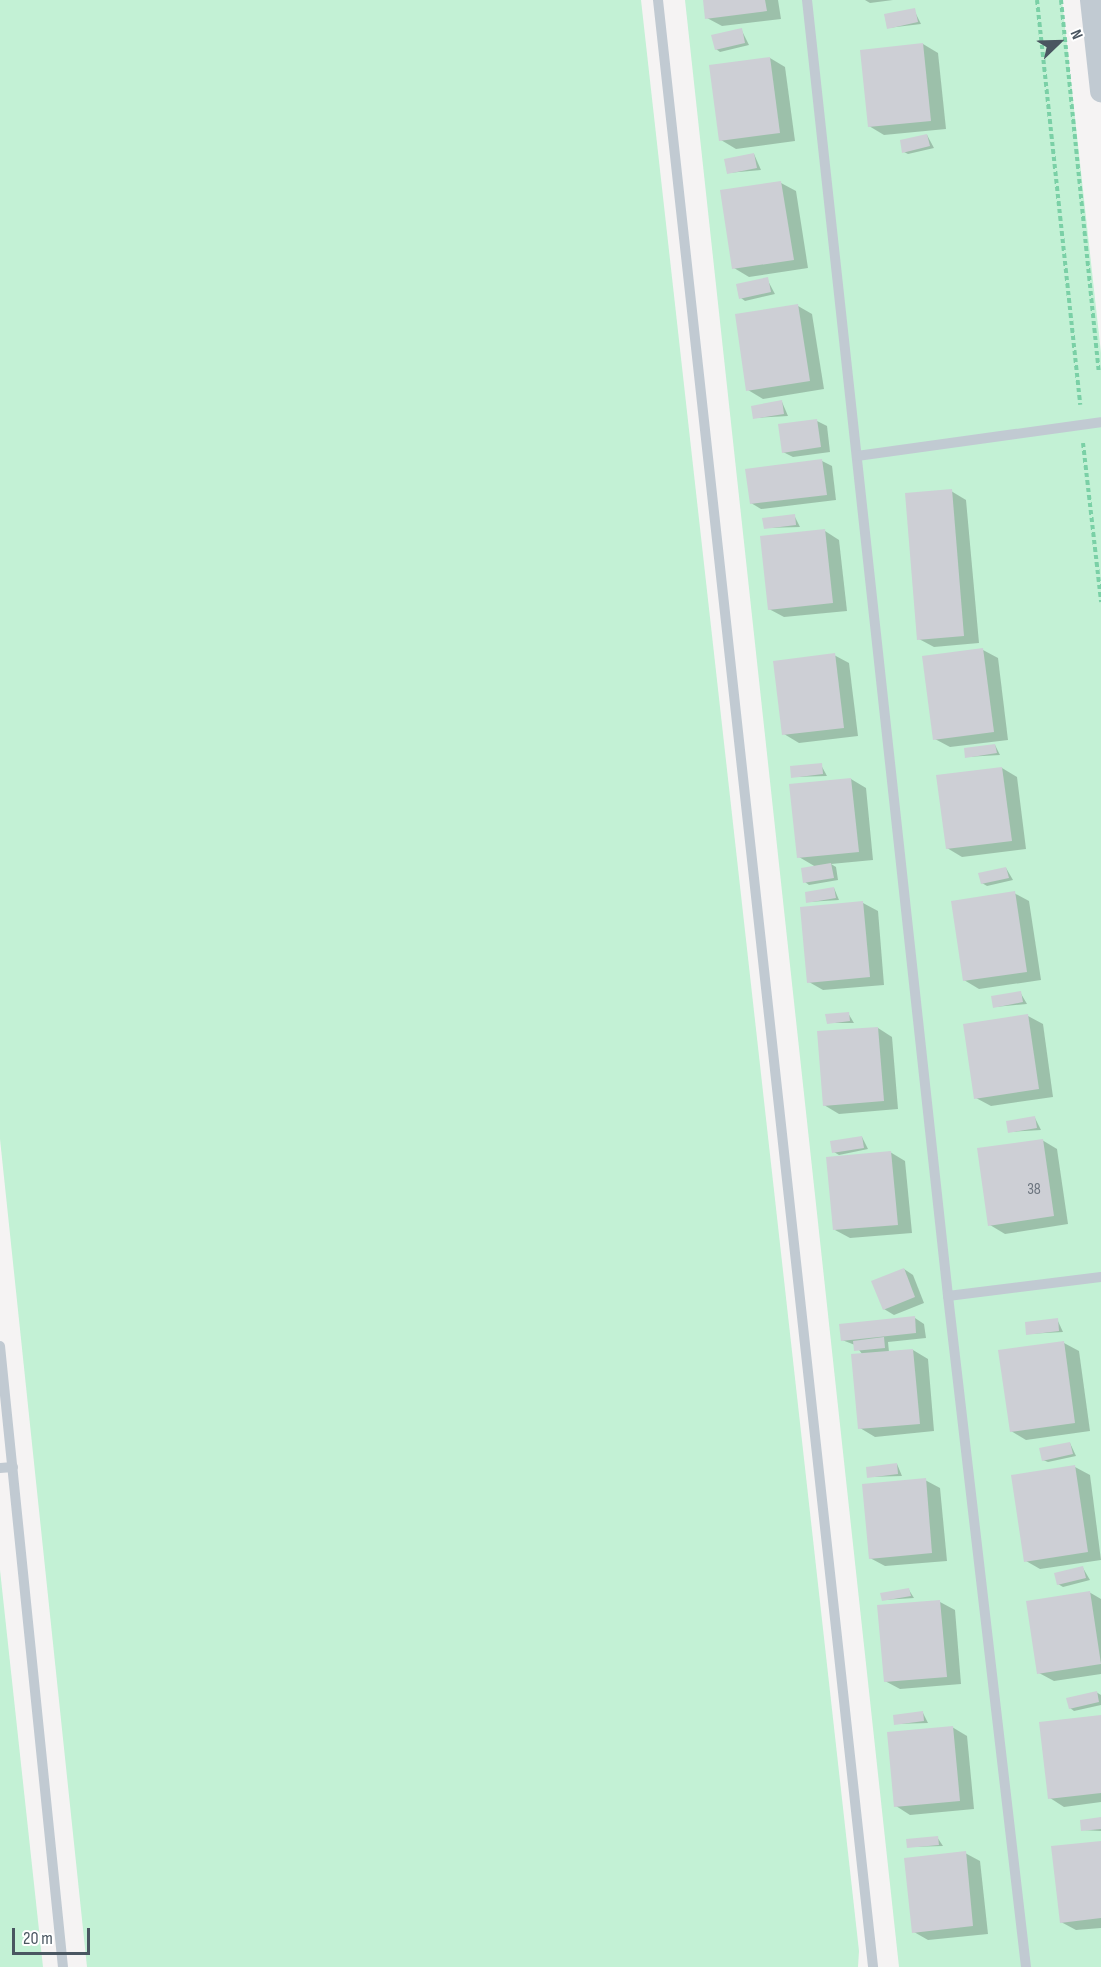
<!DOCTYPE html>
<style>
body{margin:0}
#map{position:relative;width:1101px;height:1967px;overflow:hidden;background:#f5f3f3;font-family:"Sofia Sans Condensed",sans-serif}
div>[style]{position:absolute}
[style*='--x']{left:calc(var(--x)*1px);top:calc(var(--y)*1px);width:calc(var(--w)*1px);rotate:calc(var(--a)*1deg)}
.green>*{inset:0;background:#c3f1d5}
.shadow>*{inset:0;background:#0003}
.building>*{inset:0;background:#cdcfd5}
.path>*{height:4px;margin-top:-2px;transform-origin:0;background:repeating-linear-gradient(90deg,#7ad0a6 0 4.5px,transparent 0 7.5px)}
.service>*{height:10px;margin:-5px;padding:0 5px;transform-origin:5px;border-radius:5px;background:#c1cad2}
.minor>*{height:22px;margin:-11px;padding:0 11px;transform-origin:11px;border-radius:11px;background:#c1cad2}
span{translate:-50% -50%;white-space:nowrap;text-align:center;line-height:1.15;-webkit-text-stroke:5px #fff;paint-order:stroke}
.number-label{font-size:16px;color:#6b747e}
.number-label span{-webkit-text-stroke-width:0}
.north{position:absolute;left:1029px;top:12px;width:60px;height:60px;-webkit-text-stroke:4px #fff;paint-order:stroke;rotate:67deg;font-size:16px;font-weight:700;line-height:24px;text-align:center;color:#4a5661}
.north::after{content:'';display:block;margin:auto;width:21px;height:27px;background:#4a5661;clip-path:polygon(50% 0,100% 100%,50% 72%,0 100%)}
.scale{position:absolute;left:12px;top:1928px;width:78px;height:27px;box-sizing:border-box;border:3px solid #4a5661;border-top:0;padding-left:8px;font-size:18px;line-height:21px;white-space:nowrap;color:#4a5661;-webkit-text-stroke:4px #fff;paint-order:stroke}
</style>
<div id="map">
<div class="green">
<div style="clip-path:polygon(0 0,641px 0,859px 1951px,858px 1967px,87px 1967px,0 1139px)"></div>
<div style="clip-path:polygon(685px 0,1062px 0,1101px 353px,1101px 1967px,899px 1967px)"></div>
<div style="clip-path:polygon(0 1570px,43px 1967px,0 1967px)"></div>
</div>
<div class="shadow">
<div style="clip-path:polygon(705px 0,778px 0,781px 19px,722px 26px,707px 18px)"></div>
<div style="clip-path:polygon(865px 0,893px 0,870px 3px)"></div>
<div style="clip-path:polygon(914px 10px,921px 24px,888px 28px)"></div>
<div style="clip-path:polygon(741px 29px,749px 45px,720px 52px,716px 49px)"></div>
<div style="clip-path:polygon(923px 44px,938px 53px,946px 129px,884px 135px,869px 126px)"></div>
<div style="clip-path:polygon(770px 58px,785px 67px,795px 141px,736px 149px,721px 140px)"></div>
<div style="clip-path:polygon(927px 135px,934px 148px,908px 154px,904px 152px)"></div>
<div style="clip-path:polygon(754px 154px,761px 170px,728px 173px)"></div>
<div style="clip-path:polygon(781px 183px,796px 191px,808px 268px,749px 277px,734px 268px)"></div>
<div style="clip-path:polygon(767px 279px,775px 294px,745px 301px,741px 298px)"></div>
<div style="clip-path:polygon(798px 306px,812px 314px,824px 389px,763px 399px,748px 390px)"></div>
<div style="clip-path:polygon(782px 402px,788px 416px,754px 418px)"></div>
<div style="clip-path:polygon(817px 421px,827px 426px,830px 452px,793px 457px,783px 452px)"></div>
<div style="clip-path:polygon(822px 461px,832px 466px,836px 500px,761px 509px,751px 503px)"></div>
<div style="clip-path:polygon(951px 491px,966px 500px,979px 643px,934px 647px,919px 639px)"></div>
<div style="clip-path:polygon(794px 515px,800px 527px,765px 528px)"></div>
<div style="clip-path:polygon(825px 531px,839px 540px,847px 611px,784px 617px,769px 609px)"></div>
<div style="clip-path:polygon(983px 650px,998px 658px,1008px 740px,950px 747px,935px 739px)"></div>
<div style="clip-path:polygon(834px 655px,849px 663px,858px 736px,799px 743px,784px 734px)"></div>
<div style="clip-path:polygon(995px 745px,1000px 755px,966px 757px)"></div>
<div style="clip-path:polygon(821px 765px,827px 776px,793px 777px)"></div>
<div style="clip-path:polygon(1002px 768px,1017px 777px,1026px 849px,962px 857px,947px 848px)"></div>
<div style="clip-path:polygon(851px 779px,866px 788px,873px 860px,831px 864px,836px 867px,838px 880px,809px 885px,805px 882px,816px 867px,799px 857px)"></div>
<div style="clip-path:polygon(1006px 868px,1013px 880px,987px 886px,982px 883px)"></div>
<div style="clip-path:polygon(834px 888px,839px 900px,808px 902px)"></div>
<div style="clip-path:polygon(1014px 893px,1029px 901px,1041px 980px,979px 989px,964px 980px)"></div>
<div style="clip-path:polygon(863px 903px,878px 911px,884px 985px,823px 990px,809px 982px)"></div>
<div style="clip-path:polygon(1020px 992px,1027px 1004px,995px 1007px)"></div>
<div style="clip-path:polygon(848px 1013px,854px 1023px,828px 1023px)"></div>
<div style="clip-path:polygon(1028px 1016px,1043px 1024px,1053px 1097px,991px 1106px,976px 1098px)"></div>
<div style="clip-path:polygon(878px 1028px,892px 1037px,898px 1109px,839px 1114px,824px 1105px)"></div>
<div style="clip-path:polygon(1035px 1118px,1041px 1130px,1009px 1132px)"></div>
<div style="clip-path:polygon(862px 1137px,868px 1149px,839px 1155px,834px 1152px)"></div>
<div style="clip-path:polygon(1042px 1140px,1057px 1149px,1068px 1224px,1005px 1234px,990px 1225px)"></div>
<div style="clip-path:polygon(890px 1152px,905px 1161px,912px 1233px,850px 1238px,835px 1230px)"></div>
<div style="clip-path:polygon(904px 1269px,913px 1275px,924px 1303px,894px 1315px,884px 1309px)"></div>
<div style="clip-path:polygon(915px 1318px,924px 1324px,926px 1338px,888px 1342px,889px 1352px,913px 1350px,928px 1359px,934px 1431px,875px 1437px,860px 1428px,863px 1355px,855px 1345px,842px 1340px)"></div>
<div style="clip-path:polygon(1057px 1319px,1063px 1332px,1028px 1334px)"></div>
<div style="clip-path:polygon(1064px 1343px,1079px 1351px,1090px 1431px,1026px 1440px,1011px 1431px)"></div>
<div style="clip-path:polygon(1070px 1443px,1076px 1456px,1048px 1462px,1043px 1460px)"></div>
<div style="clip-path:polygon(897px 1464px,902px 1476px,868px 1477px)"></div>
<div style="clip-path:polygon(1075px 1467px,1090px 1475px,1101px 1560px,1040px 1569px,1026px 1561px)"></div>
<div style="clip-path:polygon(925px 1480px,940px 1488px,947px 1561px,885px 1566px,870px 1558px)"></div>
<div style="clip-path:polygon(1083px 1568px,1090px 1580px,1063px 1587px,1058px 1584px)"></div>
<div style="clip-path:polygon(909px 1590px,914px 1598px,883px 1600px)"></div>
<div style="clip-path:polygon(1089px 1592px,1101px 1599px,1101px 1674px,1054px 1681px,1039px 1673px)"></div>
<div style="clip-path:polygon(940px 1602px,955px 1610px,961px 1684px,900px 1689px,885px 1681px)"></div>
<div style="clip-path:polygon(1096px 1692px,1101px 1695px,1101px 1705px,1074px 1711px,1070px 1708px)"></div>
<div style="clip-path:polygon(923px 1713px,928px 1723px,895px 1724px)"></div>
<div style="clip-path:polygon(1101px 1716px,1101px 1802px,1064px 1807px,1050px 1798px)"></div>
<div style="clip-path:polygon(952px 1727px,967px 1736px,974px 1809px,910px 1815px,896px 1806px)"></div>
<div style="clip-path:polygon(1101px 1819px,1101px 1831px,1082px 1830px)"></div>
<div style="clip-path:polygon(937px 1837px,943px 1846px,909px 1847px)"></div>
<div style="clip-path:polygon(1101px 1842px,1101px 1928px,1076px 1930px,1061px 1922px)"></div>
<div style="clip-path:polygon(965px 1853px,980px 1861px,988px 1934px,928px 1940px,914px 1932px)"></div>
</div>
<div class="building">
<div style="clip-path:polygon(703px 0,765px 0,767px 11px,705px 19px)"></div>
<div style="clip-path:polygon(915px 8px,918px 22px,887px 29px,884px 14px)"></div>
<div style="clip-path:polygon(742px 28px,745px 43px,715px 50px,711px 35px)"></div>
<div style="clip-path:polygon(923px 43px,931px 121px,868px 127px,860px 50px)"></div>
<div style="clip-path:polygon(770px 57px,780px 133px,719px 141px,709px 65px)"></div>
<div style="clip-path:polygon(927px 134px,930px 146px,902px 153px,900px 140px)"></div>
<div style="clip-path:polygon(754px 153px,757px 168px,727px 174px,724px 159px)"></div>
<div style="clip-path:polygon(781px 181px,794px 260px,732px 269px,720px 190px)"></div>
<div style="clip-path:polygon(768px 277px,771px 292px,739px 299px,736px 284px)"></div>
<div style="clip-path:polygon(798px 304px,810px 381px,746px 391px,735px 314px)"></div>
<div style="clip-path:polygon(782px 400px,784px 414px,753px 419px,751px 406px)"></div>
<div style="clip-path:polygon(817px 419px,821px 447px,782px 453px,778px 424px)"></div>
<div style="clip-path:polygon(822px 459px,827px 495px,750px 504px,745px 469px)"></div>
<div style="clip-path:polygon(952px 489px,964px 636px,917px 640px,905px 493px)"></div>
<div style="clip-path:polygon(795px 514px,796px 525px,764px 529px,762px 518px)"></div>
<div style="clip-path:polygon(825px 529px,833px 603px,768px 610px,760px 536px)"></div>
<div style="clip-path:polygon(983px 648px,994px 732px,933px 740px,922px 656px)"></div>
<div style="clip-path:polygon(835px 653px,844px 728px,782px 735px,773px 661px)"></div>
<div style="clip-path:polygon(995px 744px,997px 753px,965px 758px,964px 748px)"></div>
<div style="clip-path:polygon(822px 763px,823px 774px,791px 778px,790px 766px)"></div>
<div style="clip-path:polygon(1002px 767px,1012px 841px,946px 849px,936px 775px)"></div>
<div style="clip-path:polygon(851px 778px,859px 852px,797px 858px,789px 784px)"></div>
<div style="clip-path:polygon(831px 863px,834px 878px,803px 883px,801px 868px)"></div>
<div style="clip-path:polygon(1006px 867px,1009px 878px,981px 884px,978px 873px)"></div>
<div style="clip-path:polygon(834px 887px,836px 898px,806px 903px,805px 892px)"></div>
<div style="clip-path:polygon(1015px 891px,1027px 972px,963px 981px,951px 901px)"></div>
<div style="clip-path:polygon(863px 901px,870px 977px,807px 983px,800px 907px)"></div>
<div style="clip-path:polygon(1021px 991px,1023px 1002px,993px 1008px,991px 996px)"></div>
<div style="clip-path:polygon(849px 1012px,850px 1021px,827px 1024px,825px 1014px)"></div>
<div style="clip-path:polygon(1028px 1014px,1039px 1089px,974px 1099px,963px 1024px)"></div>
<div style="clip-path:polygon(878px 1027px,884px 1101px,823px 1106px,817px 1031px)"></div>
<div style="clip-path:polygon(1035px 1116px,1037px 1128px,1008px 1133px,1006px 1121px)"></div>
<div style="clip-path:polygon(862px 1136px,864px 1148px,832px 1153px,830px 1141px)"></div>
<div style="clip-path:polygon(1043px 1139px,1054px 1216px,988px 1226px,977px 1148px)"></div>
<div style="clip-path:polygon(891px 1151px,898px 1225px,833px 1230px,826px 1157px)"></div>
<div style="clip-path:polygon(904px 1268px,915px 1297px,883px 1310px,871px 1281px)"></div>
<div style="clip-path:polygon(915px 1316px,916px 1333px,841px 1341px,839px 1324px)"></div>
<div style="clip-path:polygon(1058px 1318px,1059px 1331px,1026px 1335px,1025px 1322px)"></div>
<div style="clip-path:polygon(884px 1337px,885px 1348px,854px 1351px,853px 1341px)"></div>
<div style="clip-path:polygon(1064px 1341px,1075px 1423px,1010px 1432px,998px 1350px)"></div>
<div style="clip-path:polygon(913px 1349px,920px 1424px,858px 1429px,851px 1354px)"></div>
<div style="clip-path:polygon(1070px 1442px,1073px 1454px,1042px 1461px,1039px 1448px)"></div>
<div style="clip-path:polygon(897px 1463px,898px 1474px,867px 1478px,866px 1467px)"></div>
<div style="clip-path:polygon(1075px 1465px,1088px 1552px,1024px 1562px,1011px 1475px)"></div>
<div style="clip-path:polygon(926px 1478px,932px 1553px,869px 1559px,862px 1484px)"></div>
<div style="clip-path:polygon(1083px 1566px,1086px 1578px,1057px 1585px,1054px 1573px)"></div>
<div style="clip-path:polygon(909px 1588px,911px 1596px,882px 1601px,880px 1593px)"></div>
<div style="clip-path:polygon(1090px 1591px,1101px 1664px,1037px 1674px,1026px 1601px)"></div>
<div style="clip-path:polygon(940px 1600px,947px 1677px,884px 1682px,877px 1605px)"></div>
<div style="clip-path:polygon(1097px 1691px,1099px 1702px,1069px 1709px,1066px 1698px)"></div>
<div style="clip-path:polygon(923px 1711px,924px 1721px,894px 1725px,893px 1715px)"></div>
<div style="clip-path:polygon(1101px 1715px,1101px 1793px,1048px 1799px,1039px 1722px)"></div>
<div style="clip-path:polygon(953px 1726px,960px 1801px,894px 1807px,887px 1732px)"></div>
<div style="clip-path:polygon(1101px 1817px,1101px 1829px,1081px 1831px,1080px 1820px)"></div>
<div style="clip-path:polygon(938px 1836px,939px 1845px,907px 1848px,906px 1839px)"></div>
<div style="clip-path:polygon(1101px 1841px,1101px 1918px,1060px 1923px,1051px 1846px)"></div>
<div style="clip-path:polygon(966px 1851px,973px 1926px,912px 1933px,904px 1858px)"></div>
</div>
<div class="path">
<div style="--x:1037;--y:0;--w:407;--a:83.9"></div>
<div style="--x:1061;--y:0;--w:373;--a:84.2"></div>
<div style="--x:1083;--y:443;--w:160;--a:83.5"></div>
</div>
<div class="service">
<div style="--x:658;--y:0;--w:1979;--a:83.76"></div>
<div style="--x:807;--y:0;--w:1304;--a:83.79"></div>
<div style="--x:948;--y:1296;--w:676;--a:83.37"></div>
<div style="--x:857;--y:456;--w:246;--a:-7.9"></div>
<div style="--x:948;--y:1296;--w:154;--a:-7.1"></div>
<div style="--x:0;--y:1346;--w:624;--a:84.21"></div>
<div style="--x:0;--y:1468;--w:13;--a:-4"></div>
</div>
<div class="minor">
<div style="--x:1091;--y:0;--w:92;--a:83.7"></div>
</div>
<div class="number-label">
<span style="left:1034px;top:1190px">38</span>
</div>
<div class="north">N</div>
<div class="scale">20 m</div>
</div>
